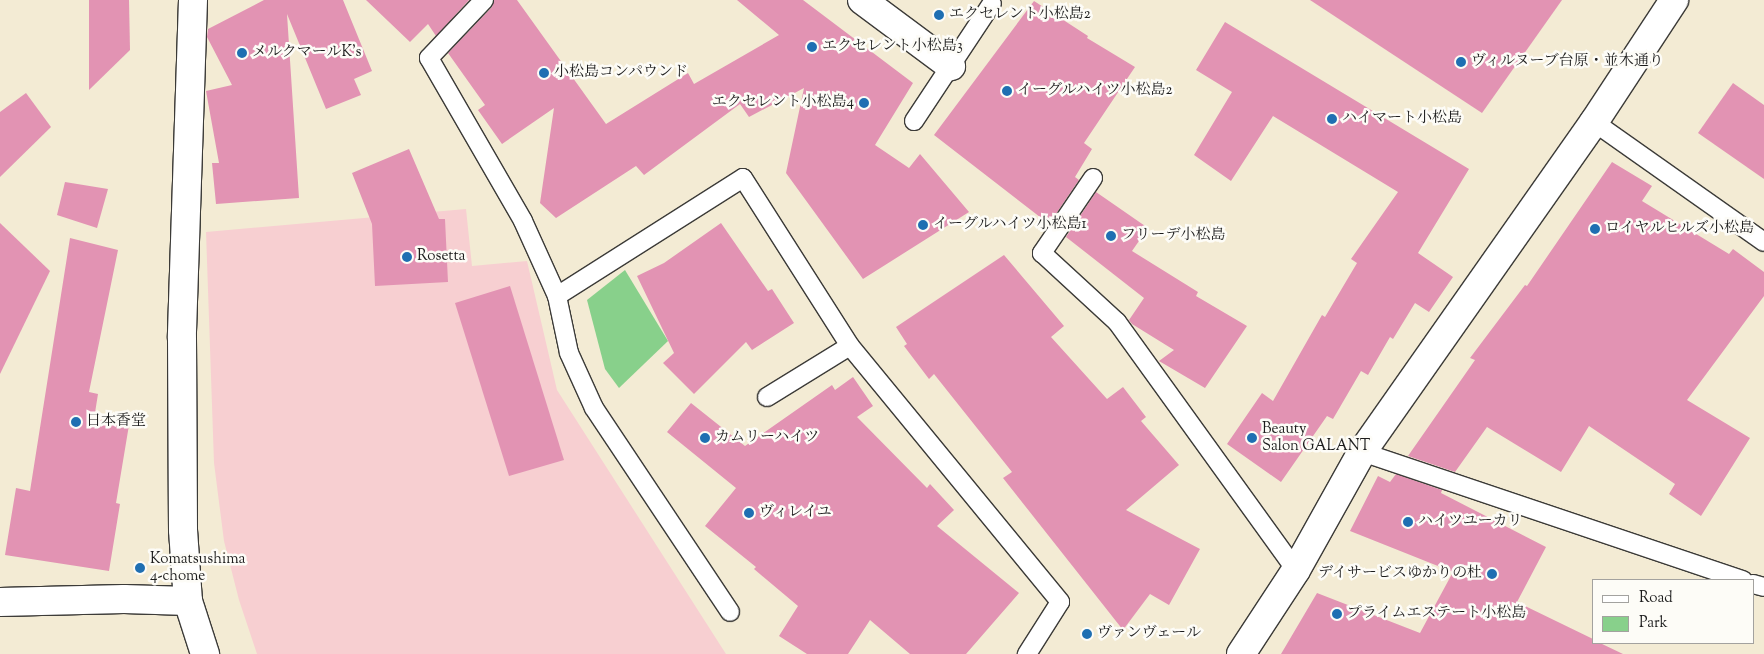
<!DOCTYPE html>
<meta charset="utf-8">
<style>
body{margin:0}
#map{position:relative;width:1764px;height:654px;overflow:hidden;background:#f3ebd4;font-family:"Sorts Mill Goudy","Noto Serif JP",serif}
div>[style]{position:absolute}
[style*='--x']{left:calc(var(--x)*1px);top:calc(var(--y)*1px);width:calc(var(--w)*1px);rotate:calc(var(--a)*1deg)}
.built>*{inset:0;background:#f7cfd1}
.green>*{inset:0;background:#88d08b}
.building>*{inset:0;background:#e293b3}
.roads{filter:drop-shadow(1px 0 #3c3b38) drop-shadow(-1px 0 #3c3b38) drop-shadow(0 1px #3c3b38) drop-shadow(0 -1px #3c3b38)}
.lane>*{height:18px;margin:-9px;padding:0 9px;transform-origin:9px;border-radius:9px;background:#fff}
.street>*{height:28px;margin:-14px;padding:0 14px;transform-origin:14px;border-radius:14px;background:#fff}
.secondary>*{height:28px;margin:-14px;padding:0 14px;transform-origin:14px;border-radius:14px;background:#fff}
.dots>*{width:14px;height:14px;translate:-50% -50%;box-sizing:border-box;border:2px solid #fdfcf7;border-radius:50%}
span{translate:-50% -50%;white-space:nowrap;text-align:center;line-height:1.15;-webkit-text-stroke:5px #fdfcf7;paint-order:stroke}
.poi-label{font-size:15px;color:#1c1c1c}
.left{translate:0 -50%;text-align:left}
.right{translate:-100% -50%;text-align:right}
.legend{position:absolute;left:1592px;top:579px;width:162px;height:65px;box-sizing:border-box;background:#fdfcf7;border:1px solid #a3a29f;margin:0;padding:6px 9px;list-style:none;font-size:15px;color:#1c1c1c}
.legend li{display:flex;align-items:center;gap:10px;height:25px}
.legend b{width:25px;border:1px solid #a3a29f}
</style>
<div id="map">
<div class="built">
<div style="clip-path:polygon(466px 209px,472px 266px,527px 261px,557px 390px,726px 654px,257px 654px,239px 600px,224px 541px,214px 463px,206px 232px)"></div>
</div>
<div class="green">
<div style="clip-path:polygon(625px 270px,668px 341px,619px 388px,605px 369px,587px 300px)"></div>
</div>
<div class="building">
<div style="clip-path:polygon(89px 0,129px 0,130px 50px,89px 90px)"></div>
<div style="clip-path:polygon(264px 0,343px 0,372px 71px,354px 79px,361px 95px,326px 109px,287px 14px,299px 198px,216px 204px,212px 163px,219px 163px,206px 91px,232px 85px,207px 37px,208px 29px)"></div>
<div style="clip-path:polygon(366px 0,469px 0,436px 36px,428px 24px,410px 42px)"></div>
<div style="clip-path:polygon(494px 0,517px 0,606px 124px,688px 73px,694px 84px,779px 35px,737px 0,803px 0,913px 83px,875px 145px,909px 168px,920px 154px,969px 212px,863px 279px,786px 173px,804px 88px,749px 117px,740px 104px,644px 175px,636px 166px,556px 218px,540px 203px,554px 108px,502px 144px,478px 110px,485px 105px,448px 53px,492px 7px)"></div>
<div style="clip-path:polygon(1310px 0,1562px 0,1482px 113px)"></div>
<div style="clip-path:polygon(1034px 1px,1088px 36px,1087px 38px,1135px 67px,1084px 143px,1092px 149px,1075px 177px,1079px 180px,1049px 224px,934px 135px)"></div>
<div style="clip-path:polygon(1225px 22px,1469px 169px,1418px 253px,1453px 277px,1429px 312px,1415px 303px,1393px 339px,1390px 337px,1368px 375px,1361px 371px,1333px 419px,1327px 416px,1281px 482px,1227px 444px,1262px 393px,1273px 401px,1322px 315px,1325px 317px,1357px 263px,1351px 259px,1398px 192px,1273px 116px,1231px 181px,1194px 155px,1232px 92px,1196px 70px)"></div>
<div style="clip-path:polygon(1733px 83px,1764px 105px,1764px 179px,1698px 133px)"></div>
<div style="clip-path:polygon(26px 93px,51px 127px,0 177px,0 112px)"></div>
<div style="clip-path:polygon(409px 149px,439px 219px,445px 219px,448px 282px,375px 286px,372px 224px,352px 173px)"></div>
<div style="clip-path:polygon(1612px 162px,1652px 186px,1642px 201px,1729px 254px,1733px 249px,1764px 272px,1764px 296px,1687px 400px,1750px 438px,1701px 516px,1669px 494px,1675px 484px,1589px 426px,1561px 472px,1487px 427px,1455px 472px,1408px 456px,1475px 360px,1470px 358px,1525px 285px,1527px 286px)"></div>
<div style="clip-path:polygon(65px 182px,108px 189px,97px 228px,57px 215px)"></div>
<div style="clip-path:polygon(1096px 192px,1148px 228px,1132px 251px,1198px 292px,1196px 296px,1247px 326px,1205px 388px,1159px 361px,1174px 350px,1132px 324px,1129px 320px,1144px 298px,1066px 237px)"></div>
<div style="clip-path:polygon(0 223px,50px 271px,0 374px)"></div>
<div style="clip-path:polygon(721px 223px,768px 291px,772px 289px,794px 323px,752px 350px,746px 342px,694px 394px,663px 363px,674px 353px,637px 276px,664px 263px)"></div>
<div style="clip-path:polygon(70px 238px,118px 250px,89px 392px,98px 394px,94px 419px,129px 425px,116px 503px,120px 504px,109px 571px,5px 555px,16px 488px,30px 491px)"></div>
<div style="clip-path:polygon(1004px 255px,1064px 326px,1051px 337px,1107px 399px,1123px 387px,1146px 417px,1141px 421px,1179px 465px,1126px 510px,1200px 549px,1169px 605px,1150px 594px,1123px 630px,1003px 478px,1012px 472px,934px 374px,929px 379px,904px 346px,907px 344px,896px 327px)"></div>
<div style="clip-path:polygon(510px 286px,564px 460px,509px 476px,455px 303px)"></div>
<div style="clip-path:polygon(853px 377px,873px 406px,857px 417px,927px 488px,930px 484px,954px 510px,937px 526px,1019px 593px,966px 654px,910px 654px,870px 620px,848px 654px,807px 654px,779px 636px,798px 606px,754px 569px,756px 567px,705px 526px,736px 488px,667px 432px,691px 403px,745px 446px,832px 385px,835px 390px)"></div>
<div style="clip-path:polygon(1396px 474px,1442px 490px,1441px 493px,1546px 547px,1517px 602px,1593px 639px,1593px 643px,1600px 643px,1623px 654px,1281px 654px,1317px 593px,1420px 633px,1453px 572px,1350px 531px,1378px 476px,1390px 482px)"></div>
</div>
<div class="roads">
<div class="lane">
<div style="--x:484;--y:0;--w:80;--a:133.5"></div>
<div style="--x:429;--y:58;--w:188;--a:60"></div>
<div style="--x:523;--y:221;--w:82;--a:65.6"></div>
<div style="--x:557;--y:296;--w:220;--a:-32.4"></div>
<div style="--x:743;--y:178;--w:199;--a:57.5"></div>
<div style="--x:850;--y:346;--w:331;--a:50.6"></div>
<div style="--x:1060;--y:602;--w:62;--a:122.4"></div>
<div style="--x:914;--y:121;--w:141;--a:-56.5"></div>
<div style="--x:1594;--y:122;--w:208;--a:35.2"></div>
<div style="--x:1093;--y:178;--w:91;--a:124.2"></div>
<div style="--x:1042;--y:253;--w:102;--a:42.6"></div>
<div style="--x:1117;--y:322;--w:306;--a:54.2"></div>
<div style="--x:557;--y:296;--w:58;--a:78.1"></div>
<div style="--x:569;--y:353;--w:60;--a:65.6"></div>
<div style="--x:594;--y:408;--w:245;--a:56.3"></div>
<div style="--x:767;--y:397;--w:97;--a:-31.6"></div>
<div style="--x:1362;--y:452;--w:402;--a:18.6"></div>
<div style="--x:1753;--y:584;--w:11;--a:15"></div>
</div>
<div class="street">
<div style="--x:862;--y:0;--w:111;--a:36.6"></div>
<div style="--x:0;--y:602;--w:124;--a:-1.4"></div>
<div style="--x:124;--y:599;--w:64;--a:1.8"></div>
<div style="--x:1241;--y:654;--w:100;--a:-56.8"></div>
<div style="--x:1296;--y:570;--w:135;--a:-60.8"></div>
<div style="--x:1362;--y:452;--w:403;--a:-54.9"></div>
<div style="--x:1594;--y:122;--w:146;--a:-56.7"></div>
</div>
<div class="secondary">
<div style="--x:193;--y:0;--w:338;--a:91.9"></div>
<div style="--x:182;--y:338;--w:192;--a:89.7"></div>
<div style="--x:183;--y:530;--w:71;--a:86"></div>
<div style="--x:188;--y:601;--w:56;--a:72.2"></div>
</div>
</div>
<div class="dots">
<div style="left:939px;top:15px;background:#1f6fb2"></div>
<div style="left:812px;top:47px;background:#1f6fb2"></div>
<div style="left:242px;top:53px;background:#1f6fb2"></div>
<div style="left:1461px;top:62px;background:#1f6fb2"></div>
<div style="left:544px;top:73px;background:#1f6fb2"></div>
<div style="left:1007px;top:91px;background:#1f6fb2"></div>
<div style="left:864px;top:103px;background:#1f6fb2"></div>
<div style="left:1332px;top:119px;background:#1f6fb2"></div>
<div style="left:923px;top:225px;background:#1f6fb2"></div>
<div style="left:1595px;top:229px;background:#1f6fb2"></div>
<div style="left:1111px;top:236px;background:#1f6fb2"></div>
<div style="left:407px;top:257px;background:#1f6fb2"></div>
<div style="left:76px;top:422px;background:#1f6fb2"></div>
<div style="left:705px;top:438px;background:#1f6fb2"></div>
<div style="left:1252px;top:438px;background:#1f6fb2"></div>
<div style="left:749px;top:513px;background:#1f6fb2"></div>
<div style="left:1408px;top:522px;background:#1f6fb2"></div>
<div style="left:140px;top:568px;background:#1f6fb2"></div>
<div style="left:1492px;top:574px;background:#1f6fb2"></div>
<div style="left:1337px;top:614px;background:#1f6fb2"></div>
<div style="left:1087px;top:634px;background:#1f6fb2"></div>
</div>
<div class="poi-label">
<span class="left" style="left:949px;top:15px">エクセレント小松島2</span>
<span class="left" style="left:822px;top:47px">エクセレント小松島3</span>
<span class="left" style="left:252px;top:53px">メルクマールK's</span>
<span class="left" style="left:1471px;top:62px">ヴィルヌーブ台原・並木通り</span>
<span class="left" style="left:554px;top:73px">小松島コンパウンド</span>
<span class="left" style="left:1017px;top:91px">イーグルハイツ小松島2</span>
<span class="right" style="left:854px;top:103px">エクセレント小松島4</span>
<span class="left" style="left:1342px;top:119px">ハイマート小松島</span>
<span class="left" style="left:933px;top:225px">イーグルハイツ小松島1</span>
<span class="left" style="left:1605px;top:229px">ロイヤルヒルズ小松島</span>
<span class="left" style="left:1121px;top:236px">フリーデ小松島</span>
<span class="left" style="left:417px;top:257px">Rosetta</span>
<span class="left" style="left:86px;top:422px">日本香堂</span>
<span class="left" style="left:1262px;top:438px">Beauty<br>Salon GALANT</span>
<span class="left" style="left:715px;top:438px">カムリーハイツ</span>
<span class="left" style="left:759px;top:513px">ヴィレイユ</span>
<span class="left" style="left:1418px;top:522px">ハイツユーカリ</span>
<span class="left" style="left:150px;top:568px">Komatsushima<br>4-chome</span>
<span class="right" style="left:1482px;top:574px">デイサービスゆかりの杜</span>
<span class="left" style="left:1347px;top:614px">プライムエステート小松島</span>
<span class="left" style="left:1097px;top:634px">ヴァンヴェール</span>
</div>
<ul class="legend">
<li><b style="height:6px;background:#fff"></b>Road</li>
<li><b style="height:14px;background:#88d08b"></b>Park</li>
</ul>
</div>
